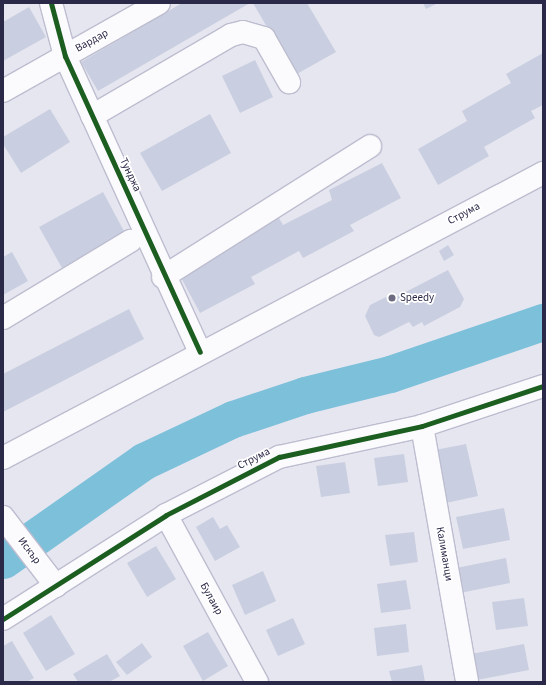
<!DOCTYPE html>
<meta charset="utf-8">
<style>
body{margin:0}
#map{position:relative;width:546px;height:685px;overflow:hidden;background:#e6e6f0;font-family:"Source Sans 3",sans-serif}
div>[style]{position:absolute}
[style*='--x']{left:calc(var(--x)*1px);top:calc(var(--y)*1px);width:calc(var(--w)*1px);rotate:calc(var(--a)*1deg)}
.river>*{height:37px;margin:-18.5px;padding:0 18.5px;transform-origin:18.5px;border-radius:18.5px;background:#7dc0da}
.building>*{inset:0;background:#c9cfe0}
.roads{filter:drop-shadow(1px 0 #bdbdd0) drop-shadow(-1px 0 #bdbdd0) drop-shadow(0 1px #bdbdd0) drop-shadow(0 -1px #bdbdd0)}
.minor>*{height:22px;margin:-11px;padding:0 11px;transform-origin:11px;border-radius:11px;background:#fbfbfd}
.major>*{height:22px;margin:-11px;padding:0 11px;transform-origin:11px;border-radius:11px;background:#fbfbfd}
.cycleway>*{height:5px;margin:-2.5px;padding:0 2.5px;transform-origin:2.5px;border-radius:2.5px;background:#1b5e20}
.dots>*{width:11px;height:11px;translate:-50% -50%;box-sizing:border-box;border:2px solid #fff;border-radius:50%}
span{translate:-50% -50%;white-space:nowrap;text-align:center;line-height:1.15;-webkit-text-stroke:3.5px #fff;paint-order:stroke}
.street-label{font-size:11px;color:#2a2947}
.poi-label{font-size:11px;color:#2a2947}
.left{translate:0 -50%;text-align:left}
.frame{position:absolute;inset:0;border:4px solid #2a2947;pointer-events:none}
</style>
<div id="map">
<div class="river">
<div style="--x:3;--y:560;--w:172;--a:-35.1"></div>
<div style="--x:144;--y:461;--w:98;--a:-25.3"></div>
<div style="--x:233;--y:419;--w:76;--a:-18.4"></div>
<div style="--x:305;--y:395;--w:88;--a:-13.9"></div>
<div style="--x:390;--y:374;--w:162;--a:-18.8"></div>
</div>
<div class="building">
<div style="clip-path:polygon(182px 3px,250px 3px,98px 91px,81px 62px)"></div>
<div style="clip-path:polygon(253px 3px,307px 3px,336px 52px,295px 75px)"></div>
<div style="clip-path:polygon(423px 3px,438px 3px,426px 9px)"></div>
<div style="clip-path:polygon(29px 7px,46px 37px,3px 61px,3px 22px)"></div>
<div style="clip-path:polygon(543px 53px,543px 105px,531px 111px,535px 118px,484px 147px,489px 156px,438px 185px,418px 149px,467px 121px,462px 111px,511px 83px,506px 74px)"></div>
<div style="clip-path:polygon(255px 60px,273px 97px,240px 113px,222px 76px)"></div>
<div style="clip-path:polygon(50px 109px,70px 142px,21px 173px,3px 144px,3px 137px)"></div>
<div style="clip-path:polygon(210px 114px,231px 153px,162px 191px,140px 153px)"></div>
<div style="clip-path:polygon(382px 163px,401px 198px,350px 225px,354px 231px,303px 258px,299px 251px,251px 277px,255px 284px,200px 313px,178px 272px,279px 218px,283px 225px,332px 200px,329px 190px)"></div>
<div style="clip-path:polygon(103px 192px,125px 233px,62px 268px,39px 227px)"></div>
<div style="clip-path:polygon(448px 245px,454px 255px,444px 261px,439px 251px)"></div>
<div style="clip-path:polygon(12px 252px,28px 281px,3px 295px,3px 257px)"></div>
<div style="clip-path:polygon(448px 270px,464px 299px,460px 307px,424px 326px,422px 322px,413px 327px,409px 322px,379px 337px,374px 335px,365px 316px,370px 305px,394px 293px,396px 297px)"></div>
<div style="clip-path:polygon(129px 309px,144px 339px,3px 412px,3px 374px)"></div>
<div style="clip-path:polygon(466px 444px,478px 496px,446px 503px,435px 450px)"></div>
<div style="clip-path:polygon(404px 454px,408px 482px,378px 486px,374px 458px)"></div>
<div style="clip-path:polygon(345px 462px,350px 493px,321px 497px,316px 466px)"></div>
<div style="clip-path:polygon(504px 508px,510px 540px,463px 549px,456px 517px)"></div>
<div style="clip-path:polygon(213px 517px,220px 529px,227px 525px,240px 547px,215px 561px,196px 527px)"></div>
<div style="clip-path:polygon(414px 532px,418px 562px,390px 566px,385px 535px)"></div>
<div style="clip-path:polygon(156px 546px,176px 579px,147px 597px,127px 563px)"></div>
<div style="clip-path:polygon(506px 558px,510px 583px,460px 593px,456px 568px)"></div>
<div style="clip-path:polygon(263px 571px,276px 601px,245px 615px,232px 585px)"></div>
<div style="clip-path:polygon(406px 580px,411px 609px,381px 613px,377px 584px)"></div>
<div style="clip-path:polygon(524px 598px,528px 626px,496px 630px,492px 602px)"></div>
<div style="clip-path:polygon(51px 615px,75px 654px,46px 671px,23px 633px)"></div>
<div style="clip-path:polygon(293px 618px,305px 644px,278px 656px,266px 630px)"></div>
<div style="clip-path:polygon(406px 624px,409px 652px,377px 656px,374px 628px)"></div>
<div style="clip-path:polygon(208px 632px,228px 666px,203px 681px,183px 646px)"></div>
<div style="clip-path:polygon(12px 641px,34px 678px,27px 682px,3px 682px,3px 646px)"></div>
<div style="clip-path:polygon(142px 643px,152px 657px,127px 675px,116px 662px)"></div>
<div style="clip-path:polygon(524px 644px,529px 670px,477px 680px,471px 654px)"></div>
<div style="clip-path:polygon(107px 654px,120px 676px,109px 682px,78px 682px,73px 674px)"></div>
<div style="clip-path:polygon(422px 665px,425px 682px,392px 682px,389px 671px)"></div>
</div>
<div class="roads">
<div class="minor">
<div style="--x:51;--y:3;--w:55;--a:75.2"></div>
<div style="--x:65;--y:56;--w:325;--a:65.5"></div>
<div style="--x:3;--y:91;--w:179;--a:-29.4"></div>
<div style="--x:92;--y:116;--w:161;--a:-30.2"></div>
<div style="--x:231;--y:35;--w:12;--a:-14"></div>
<div style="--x:243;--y:32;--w:22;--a:16"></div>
<div style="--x:264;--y:38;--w:51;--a:60.4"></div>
<div style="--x:163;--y:277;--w:245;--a:-32.3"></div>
<div style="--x:3;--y:318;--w:149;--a:-31.2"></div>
<div style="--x:422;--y:426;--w:260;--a:80"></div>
<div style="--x:166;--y:515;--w:190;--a:61.4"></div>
<div style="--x:3;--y:517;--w:87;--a:52.5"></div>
<div style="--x:3;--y:619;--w:193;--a:-32.5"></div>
<div style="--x:166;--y:515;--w:127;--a:-27.2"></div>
<div style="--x:279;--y:457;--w:146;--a:-12.2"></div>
<div style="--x:422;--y:426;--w:127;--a:-18.3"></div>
</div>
<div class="major">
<div style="--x:3;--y:458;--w:611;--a:-27.82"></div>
</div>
</div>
<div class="cycleway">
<div style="--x:51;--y:3;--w:55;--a:75.2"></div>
<div style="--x:65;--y:56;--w:325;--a:65.5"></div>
<div style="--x:3;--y:619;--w:193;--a:-32.5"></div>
<div style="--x:166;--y:515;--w:127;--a:-27.2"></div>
<div style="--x:279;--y:457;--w:146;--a:-12.2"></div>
<div style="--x:422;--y:426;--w:127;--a:-18.3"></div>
</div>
<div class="dots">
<div style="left:392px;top:298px;background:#6c6b82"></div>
</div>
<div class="street-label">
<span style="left:92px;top:41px;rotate:-29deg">Вардар</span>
<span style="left:130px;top:175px;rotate:65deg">Тунджа</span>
<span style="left:464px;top:214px;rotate:-28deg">Струма</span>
<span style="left:254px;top:459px;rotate:-27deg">Струма</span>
<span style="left:29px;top:551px;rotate:53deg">Искър</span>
<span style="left:444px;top:554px;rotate:80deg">Калиманци</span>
<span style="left:211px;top:599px;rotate:61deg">Булаир</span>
</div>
<div class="poi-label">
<span class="left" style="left:400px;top:298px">Speedy</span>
</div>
<div class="frame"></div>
</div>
